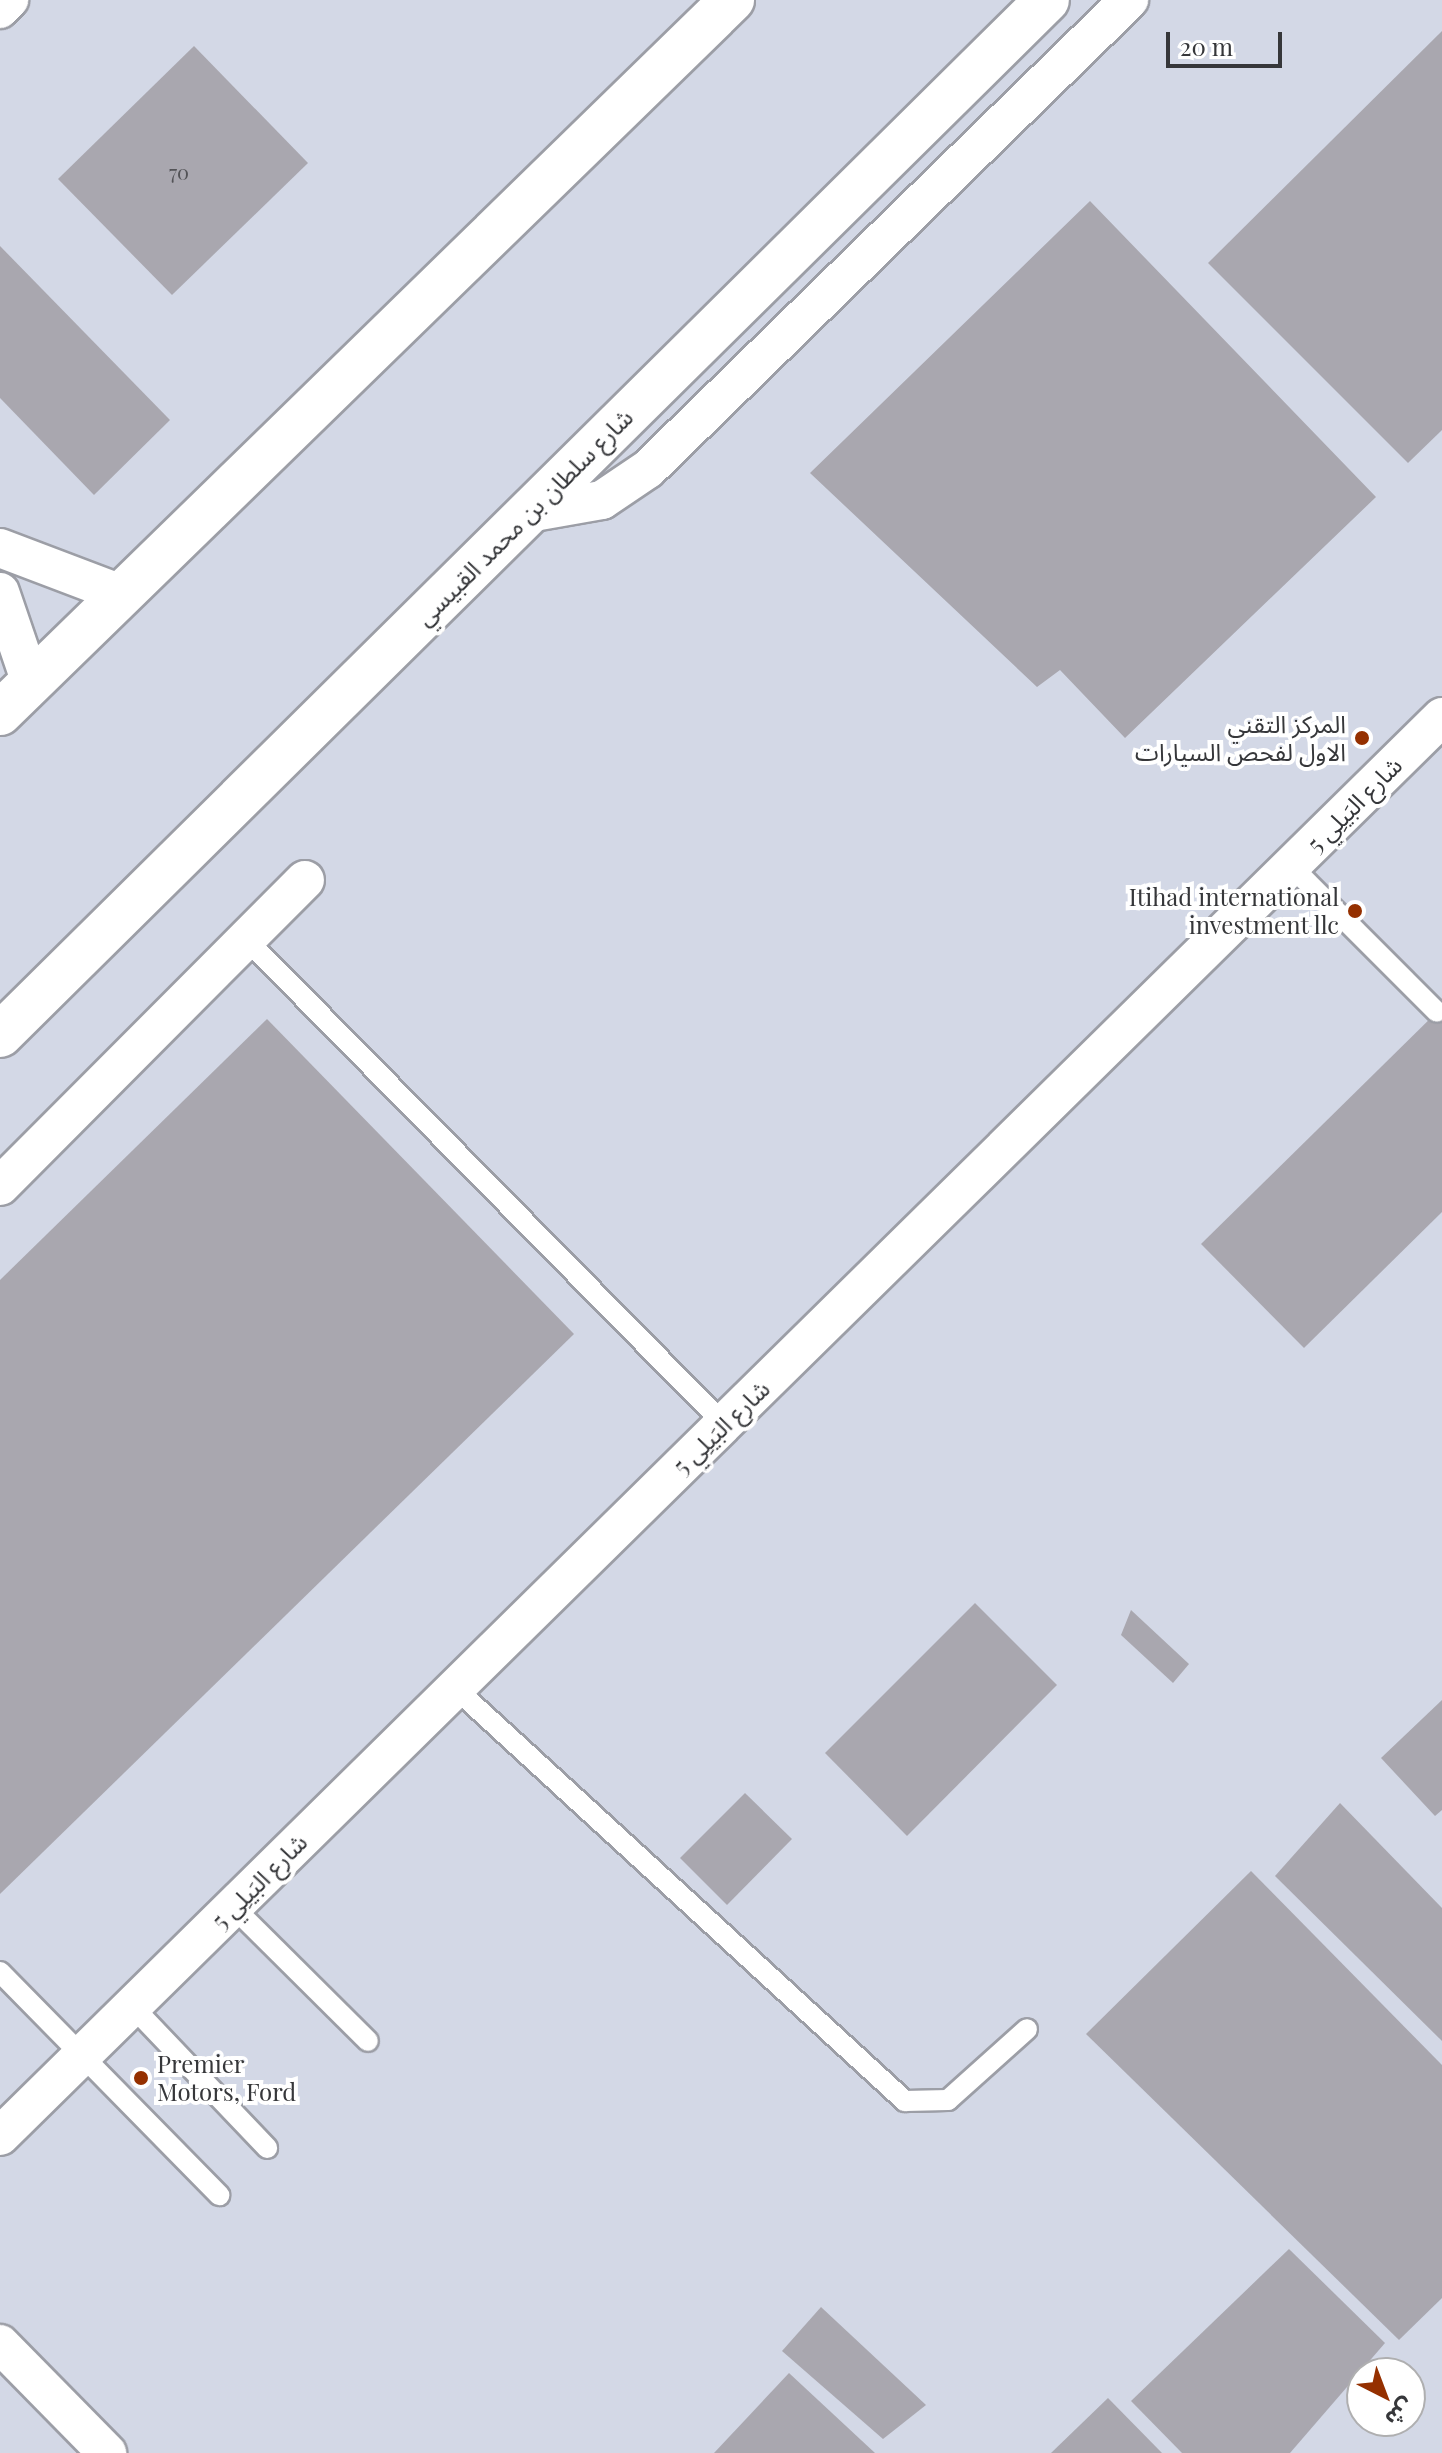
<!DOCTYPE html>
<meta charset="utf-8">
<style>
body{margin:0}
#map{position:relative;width:1442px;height:2453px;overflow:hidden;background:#e3e5ee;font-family:"Playfair Display","Noto Sans Arabic",serif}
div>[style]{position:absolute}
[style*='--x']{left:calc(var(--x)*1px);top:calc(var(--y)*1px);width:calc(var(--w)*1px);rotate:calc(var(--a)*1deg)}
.built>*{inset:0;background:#d3d8e6}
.building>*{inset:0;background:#a9a7af}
.roads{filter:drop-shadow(2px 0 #9c9ea6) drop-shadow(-2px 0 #9c9ea6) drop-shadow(0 2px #9c9ea6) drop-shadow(0 -2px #9c9ea6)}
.lane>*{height:20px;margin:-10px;padding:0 10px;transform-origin:10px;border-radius:10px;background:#fff}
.street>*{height:38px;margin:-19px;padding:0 19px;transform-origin:19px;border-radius:19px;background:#fff}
.secondary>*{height:44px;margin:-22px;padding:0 22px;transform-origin:22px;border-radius:22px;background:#fff}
.dots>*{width:22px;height:22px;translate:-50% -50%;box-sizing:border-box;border:4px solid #fff;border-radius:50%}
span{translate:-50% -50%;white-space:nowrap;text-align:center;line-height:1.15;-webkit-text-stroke:8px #fff;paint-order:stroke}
.number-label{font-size:20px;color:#535357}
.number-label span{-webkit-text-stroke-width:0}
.street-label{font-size:24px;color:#36373a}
.poi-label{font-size:24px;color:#36373a}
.right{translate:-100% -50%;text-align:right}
.left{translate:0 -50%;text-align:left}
.north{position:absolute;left:1346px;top:2357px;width:80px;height:80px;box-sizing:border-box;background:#fff;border:2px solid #afafb0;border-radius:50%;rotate:138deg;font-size:22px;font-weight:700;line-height:32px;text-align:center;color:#36373a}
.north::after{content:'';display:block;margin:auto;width:28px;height:36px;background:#953000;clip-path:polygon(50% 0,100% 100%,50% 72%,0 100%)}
.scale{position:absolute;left:1166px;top:32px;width:116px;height:36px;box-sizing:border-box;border:4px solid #36373a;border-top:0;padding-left:10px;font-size:24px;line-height:28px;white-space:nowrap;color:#36373a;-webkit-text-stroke:6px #fff;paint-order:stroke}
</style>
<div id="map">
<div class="built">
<div style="clip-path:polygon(evenodd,0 0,1442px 0,1442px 2453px,0 2453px,0 0,1362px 2373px,1410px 2373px,1410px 2421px,1362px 2421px,1362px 2373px)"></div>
</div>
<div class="building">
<div style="clip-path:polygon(1442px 31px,1442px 430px,1408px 463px,1208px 263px)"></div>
<div style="clip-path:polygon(194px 46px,308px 163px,172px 295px,58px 179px)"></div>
<div style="clip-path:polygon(1090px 201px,1376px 497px,1125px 738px,1060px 670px,1037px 687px,810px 473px)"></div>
<div style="clip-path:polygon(0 246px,170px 420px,94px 495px,0 398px)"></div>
<div style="clip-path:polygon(1442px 1007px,1442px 1212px,1304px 1348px,1201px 1244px)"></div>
<div style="clip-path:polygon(267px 1019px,574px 1334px,0 1894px,0 1280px)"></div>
<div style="clip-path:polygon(975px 1603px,1057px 1685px,907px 1836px,825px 1753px)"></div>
<div style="clip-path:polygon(1131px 1610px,1189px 1664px,1173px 1683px,1121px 1635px)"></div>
<div style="clip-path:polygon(1442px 1700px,1442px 1810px,1435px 1816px,1381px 1758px)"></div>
<div style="clip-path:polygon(745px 1793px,792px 1839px,727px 1905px,680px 1858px)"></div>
<div style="clip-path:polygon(1340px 1803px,1442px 1908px,1442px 2041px,1275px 1876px)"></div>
<div style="clip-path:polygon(1251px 1871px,1442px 2065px,1442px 2298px,1399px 2340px,1086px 2034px)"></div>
<div style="clip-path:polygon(1289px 2249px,1385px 2343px,1290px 2453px,1182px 2453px,1131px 2401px)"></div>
<div style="clip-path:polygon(821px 2307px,926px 2405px,883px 2439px,782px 2351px)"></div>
<div style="clip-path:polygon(789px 2373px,875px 2453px,714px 2453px)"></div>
<div style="clip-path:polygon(1108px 2398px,1162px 2453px,1051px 2453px)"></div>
</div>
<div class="roads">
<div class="lane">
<div style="--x:1291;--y:866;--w:206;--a:45"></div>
<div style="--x:246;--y:939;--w:681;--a:45.42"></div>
<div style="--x:455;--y:1688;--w:611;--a:42.55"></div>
<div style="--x:905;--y:2101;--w:43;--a:-1.3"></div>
<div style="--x:948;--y:2100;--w:106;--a:-41.9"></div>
<div style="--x:233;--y:1907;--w:190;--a:44.8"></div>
<div style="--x:0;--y:1972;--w:313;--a:45.5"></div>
<div style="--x:132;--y:2006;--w:196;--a:46.4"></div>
</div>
<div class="street">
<div style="--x:0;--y:9;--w:13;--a:-45"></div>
<div style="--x:528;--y:513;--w:75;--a:-10"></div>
<div style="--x:602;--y:500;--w:55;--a:-34"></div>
<div style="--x:648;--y:469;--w:672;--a:-44.28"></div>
<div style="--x:0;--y:548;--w:129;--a:20.8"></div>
<div style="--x:0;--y:592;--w:96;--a:71.2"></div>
<div style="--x:0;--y:1186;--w:432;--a:-45.1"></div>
<div style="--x:0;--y:2136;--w:2023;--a:-44.54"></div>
<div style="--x:0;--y:2344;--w:153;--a:45.5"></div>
</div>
<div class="secondary">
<div style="--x:0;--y:713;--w:1022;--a:-44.25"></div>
<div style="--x:0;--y:1035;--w:1472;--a:-44.67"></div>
</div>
</div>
<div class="dots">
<div style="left:1362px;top:738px;background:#953000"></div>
<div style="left:1355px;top:911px;background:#953000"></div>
<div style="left:141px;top:2078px;background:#953000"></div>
</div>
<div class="number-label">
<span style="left:179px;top:171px">70</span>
</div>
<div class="street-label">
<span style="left:524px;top:517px;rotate:-45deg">شارع سلطان بن محمد القبيسي</span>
<span style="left:1354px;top:804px;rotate:-45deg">شارع البَيلِي 5</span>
<span style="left:721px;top:1427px;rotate:-44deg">شارع البَيلِي 5</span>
<span style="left:259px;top:1881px;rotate:-45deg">شارع البَيلِي 5</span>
</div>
<div class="poi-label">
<span class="right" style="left:1346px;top:738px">المركز التقني<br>الاول لفحص السيارات</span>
<span class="right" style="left:1339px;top:911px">Itihad international<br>investment llc</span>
<span class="left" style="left:157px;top:2078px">Premier<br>Motors, Ford</span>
</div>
<div class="north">ش</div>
<div class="scale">20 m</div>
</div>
